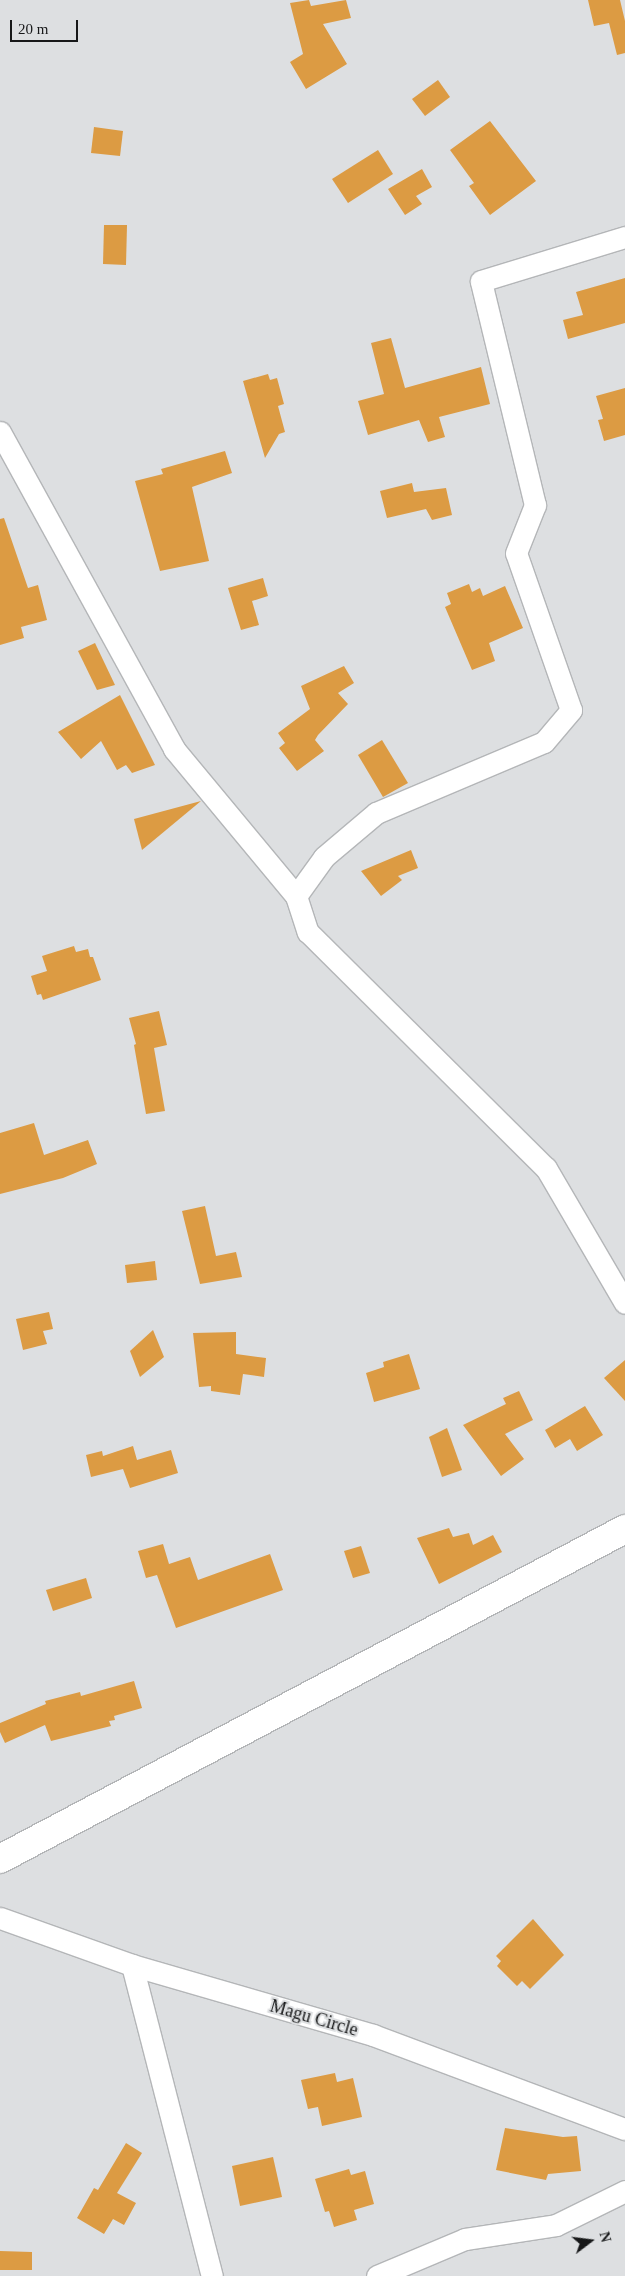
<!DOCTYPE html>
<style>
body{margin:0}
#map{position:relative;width:625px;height:2276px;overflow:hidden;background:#dddfe1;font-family:Georgia,serif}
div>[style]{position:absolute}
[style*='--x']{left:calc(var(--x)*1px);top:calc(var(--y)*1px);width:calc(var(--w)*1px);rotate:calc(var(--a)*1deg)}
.building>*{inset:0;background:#dc9b43}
.roads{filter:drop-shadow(1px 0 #b4b6b8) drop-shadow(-1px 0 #b4b6b8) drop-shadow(0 1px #b4b6b8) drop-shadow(0 -1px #b4b6b8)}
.minor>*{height:21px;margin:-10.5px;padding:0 10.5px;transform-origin:10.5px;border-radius:10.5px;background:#fff}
.secondary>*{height:28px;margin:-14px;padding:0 14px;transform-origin:14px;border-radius:14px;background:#fff}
span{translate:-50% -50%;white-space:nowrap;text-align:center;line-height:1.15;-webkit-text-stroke:4px #dddfe1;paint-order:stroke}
.street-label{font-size:18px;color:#171819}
.north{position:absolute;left:565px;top:2216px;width:50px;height:50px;-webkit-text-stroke:4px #dddfe1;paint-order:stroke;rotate:75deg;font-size:14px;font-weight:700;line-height:20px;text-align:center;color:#171819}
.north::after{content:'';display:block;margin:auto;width:18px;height:22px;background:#171819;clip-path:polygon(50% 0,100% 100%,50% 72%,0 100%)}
.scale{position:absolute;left:10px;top:20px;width:68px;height:22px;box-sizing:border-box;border:2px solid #171819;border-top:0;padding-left:6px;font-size:15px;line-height:18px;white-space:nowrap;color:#171819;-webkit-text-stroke:4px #dddfe1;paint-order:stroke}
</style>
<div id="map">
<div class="building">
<div style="clip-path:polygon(309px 0,311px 6px,346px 0,351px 18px,323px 24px,347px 64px,306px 89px,290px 62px,303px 54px,290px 3px)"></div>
<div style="clip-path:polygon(588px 0,620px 0,625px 21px,625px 53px,617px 55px,609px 23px,594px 26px)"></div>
<div style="clip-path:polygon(438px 80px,450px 97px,425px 116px,412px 99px)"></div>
<div style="clip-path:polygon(490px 121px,536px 181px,490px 215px,469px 186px,474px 183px,450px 150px)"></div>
<div style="clip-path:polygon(94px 127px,123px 131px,120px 156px,91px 153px)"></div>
<div style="clip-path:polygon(378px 150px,393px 174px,348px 203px,332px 179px)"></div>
<div style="clip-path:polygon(422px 169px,432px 187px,416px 196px,422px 204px,405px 215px,388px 189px)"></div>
<div style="clip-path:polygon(104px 225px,127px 225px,126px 265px,103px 264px)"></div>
<div style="clip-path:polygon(625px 278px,625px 323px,568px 339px,563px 320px,583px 315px,576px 292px)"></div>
<div style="clip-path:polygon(391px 338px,405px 388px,481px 367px,490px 404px,439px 417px,445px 437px,428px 442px,419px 420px,368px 435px,358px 401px,384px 394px,371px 343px)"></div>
<div style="clip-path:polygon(268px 374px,270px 380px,277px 378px,284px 404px,278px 406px,285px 432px,279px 434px,265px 458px,243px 381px)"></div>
<div style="clip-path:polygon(625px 388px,625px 435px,604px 441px,598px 420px,603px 419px,596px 396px)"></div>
<div style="clip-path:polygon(225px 451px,232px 473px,192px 487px,209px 561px,160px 571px,135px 481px,163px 474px,161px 469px)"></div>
<div style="clip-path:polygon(412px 483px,414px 492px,446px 488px,452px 515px,432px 520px,426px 509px,387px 518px,380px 491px)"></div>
<div style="clip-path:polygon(4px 518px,28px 588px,38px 585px,47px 620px,21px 627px,24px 638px,0 645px,0 519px)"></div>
<div style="clip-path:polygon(263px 578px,268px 596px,252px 601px,259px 625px,241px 630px,228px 588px)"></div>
<div style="clip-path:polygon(469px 584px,472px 592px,480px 588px,483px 596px,505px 586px,523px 628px,489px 643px,495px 661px,472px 670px,445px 607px,451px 604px,447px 593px)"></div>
<div style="clip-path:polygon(95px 643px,115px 685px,97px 690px,78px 651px)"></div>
<div style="clip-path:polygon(344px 666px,354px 683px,338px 693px,348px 704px,318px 735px,315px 740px,324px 751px,297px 771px,279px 748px,285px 743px,278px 733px,310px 709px,301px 686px)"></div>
<div style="clip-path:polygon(120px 695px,155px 765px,132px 773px,126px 765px,117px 770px,101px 741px,81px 759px,58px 732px)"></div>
<div style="clip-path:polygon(382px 740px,408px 783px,383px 797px,358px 755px)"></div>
<div style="clip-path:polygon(201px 801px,142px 850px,134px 819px)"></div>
<div style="clip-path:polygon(411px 850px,418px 868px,398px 876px,402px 880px,381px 896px,361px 871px)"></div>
<div style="clip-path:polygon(74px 946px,76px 952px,88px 949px,90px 957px,93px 957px,101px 980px,43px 1000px,41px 994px,37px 995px,31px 976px,47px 971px,42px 956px)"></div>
<div style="clip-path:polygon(159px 1011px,167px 1045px,154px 1048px,165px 1111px,146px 1114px,134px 1045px,136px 1044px,129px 1018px)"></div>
<div style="clip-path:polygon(34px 1123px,44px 1155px,88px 1140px,97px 1164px,63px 1178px,0 1194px,0 1133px)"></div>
<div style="clip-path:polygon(205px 1206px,216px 1256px,236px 1252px,242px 1277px,200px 1284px,182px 1211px)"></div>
<div style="clip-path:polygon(155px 1261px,157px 1280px,127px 1283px,125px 1265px)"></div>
<div style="clip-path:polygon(49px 1312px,53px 1329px,43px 1331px,47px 1344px,23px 1350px,16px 1319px)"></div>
<div style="clip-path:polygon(153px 1330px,164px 1357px,140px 1377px,130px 1351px)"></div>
<div style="clip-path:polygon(236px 1332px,236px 1354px,266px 1358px,264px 1377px,243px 1374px,240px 1395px,211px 1391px,211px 1386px,199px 1387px,193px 1333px)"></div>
<div style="clip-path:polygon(409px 1354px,420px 1389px,374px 1402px,366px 1373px,384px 1367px,383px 1362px)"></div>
<div style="clip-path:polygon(625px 1360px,625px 1401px,604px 1378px)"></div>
<div style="clip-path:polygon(519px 1391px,533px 1420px,505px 1434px,524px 1459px,501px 1476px,463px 1425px,506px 1404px,503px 1398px)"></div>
<div style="clip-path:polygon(585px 1406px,603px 1435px,577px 1451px,570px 1439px,555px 1448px,545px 1430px)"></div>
<div style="clip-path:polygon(447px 1428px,462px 1470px,442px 1477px,429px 1437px)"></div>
<div style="clip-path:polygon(133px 1446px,137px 1460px,171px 1450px,178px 1473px,130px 1488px,123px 1469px,91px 1477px,86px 1455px,102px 1451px,103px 1456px)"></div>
<div style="clip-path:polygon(449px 1528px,453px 1537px,469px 1533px,473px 1545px,493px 1535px,502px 1552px,439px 1584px,417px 1538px)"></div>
<div style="clip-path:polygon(163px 1544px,169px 1564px,190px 1557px,198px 1580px,270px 1554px,283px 1590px,176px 1628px,157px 1575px,146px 1578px,138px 1551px)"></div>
<div style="clip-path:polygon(361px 1546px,370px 1573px,353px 1578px,344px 1551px)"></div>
<div style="clip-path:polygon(86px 1578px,92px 1598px,53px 1611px,46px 1590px)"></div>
<div style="clip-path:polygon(134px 1681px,142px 1708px,114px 1716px,115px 1720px,109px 1721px,111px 1726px,51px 1741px,45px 1725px,5px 1743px,0 1732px,0 1723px,46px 1704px,45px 1701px,80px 1692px,81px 1696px)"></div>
<div style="clip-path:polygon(533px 1919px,564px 1955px,530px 1989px,522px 1981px,517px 1986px,497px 1966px,501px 1961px,496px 1956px)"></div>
<div style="clip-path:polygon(335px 2073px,337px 2082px,353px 2078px,362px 2117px,322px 2126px,318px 2107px,308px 2109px,301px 2080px)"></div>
<div style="clip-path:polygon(505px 2128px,563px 2137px,577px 2136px,581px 2171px,548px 2174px,546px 2180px,496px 2170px)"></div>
<div style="clip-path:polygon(126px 2143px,142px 2153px,117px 2193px,136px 2203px,124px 2225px,113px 2219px,104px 2234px,77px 2218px,94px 2188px,98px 2190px)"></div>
<div style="clip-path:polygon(273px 2157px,282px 2197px,240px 2206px,232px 2166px)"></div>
<div style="clip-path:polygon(349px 2169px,351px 2175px,365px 2171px,374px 2204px,354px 2210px,357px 2220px,334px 2227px,329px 2211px,325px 2212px,315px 2179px)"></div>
<div style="clip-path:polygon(0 2251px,32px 2252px,32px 2270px,0 2270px)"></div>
</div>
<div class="roads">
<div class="minor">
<div style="--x:0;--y:432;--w:362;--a:61.2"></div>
<div style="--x:174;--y:749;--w:191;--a:50.3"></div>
<div style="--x:296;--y:896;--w:38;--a:72"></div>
<div style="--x:308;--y:932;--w:335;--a:44.8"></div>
<div style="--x:546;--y:1168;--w:156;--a:59.7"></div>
<div style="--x:296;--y:896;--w:48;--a:-54.3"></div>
<div style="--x:324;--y:857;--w:68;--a:-40.2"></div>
<div style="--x:376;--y:813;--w:182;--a:-22.9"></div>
<div style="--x:544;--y:742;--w:42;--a:-49.8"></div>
<div style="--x:571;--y:710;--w:166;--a:-109.3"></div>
<div style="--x:516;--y:553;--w:52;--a:-68.4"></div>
<div style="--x:535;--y:505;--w:230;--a:-103.6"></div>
<div style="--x:481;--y:281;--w:151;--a:-17"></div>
<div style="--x:0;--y:1918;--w:140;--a:19.6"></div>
<div style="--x:132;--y:1965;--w:251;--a:16.2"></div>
<div style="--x:373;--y:2035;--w:269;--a:20.5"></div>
<div style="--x:132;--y:1965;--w:321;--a:75.6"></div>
<div style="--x:377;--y:2276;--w:95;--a:-22.8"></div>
<div style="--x:465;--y:2239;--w:92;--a:-8.7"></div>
<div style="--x:556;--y:2225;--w:77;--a:-26.2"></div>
</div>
<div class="secondary">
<div style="--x:0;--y:1859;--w:707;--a:-27.83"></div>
</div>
</div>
<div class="street-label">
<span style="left:314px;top:2018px;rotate:16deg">Magu Circle</span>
</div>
<div class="north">N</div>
<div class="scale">20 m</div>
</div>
